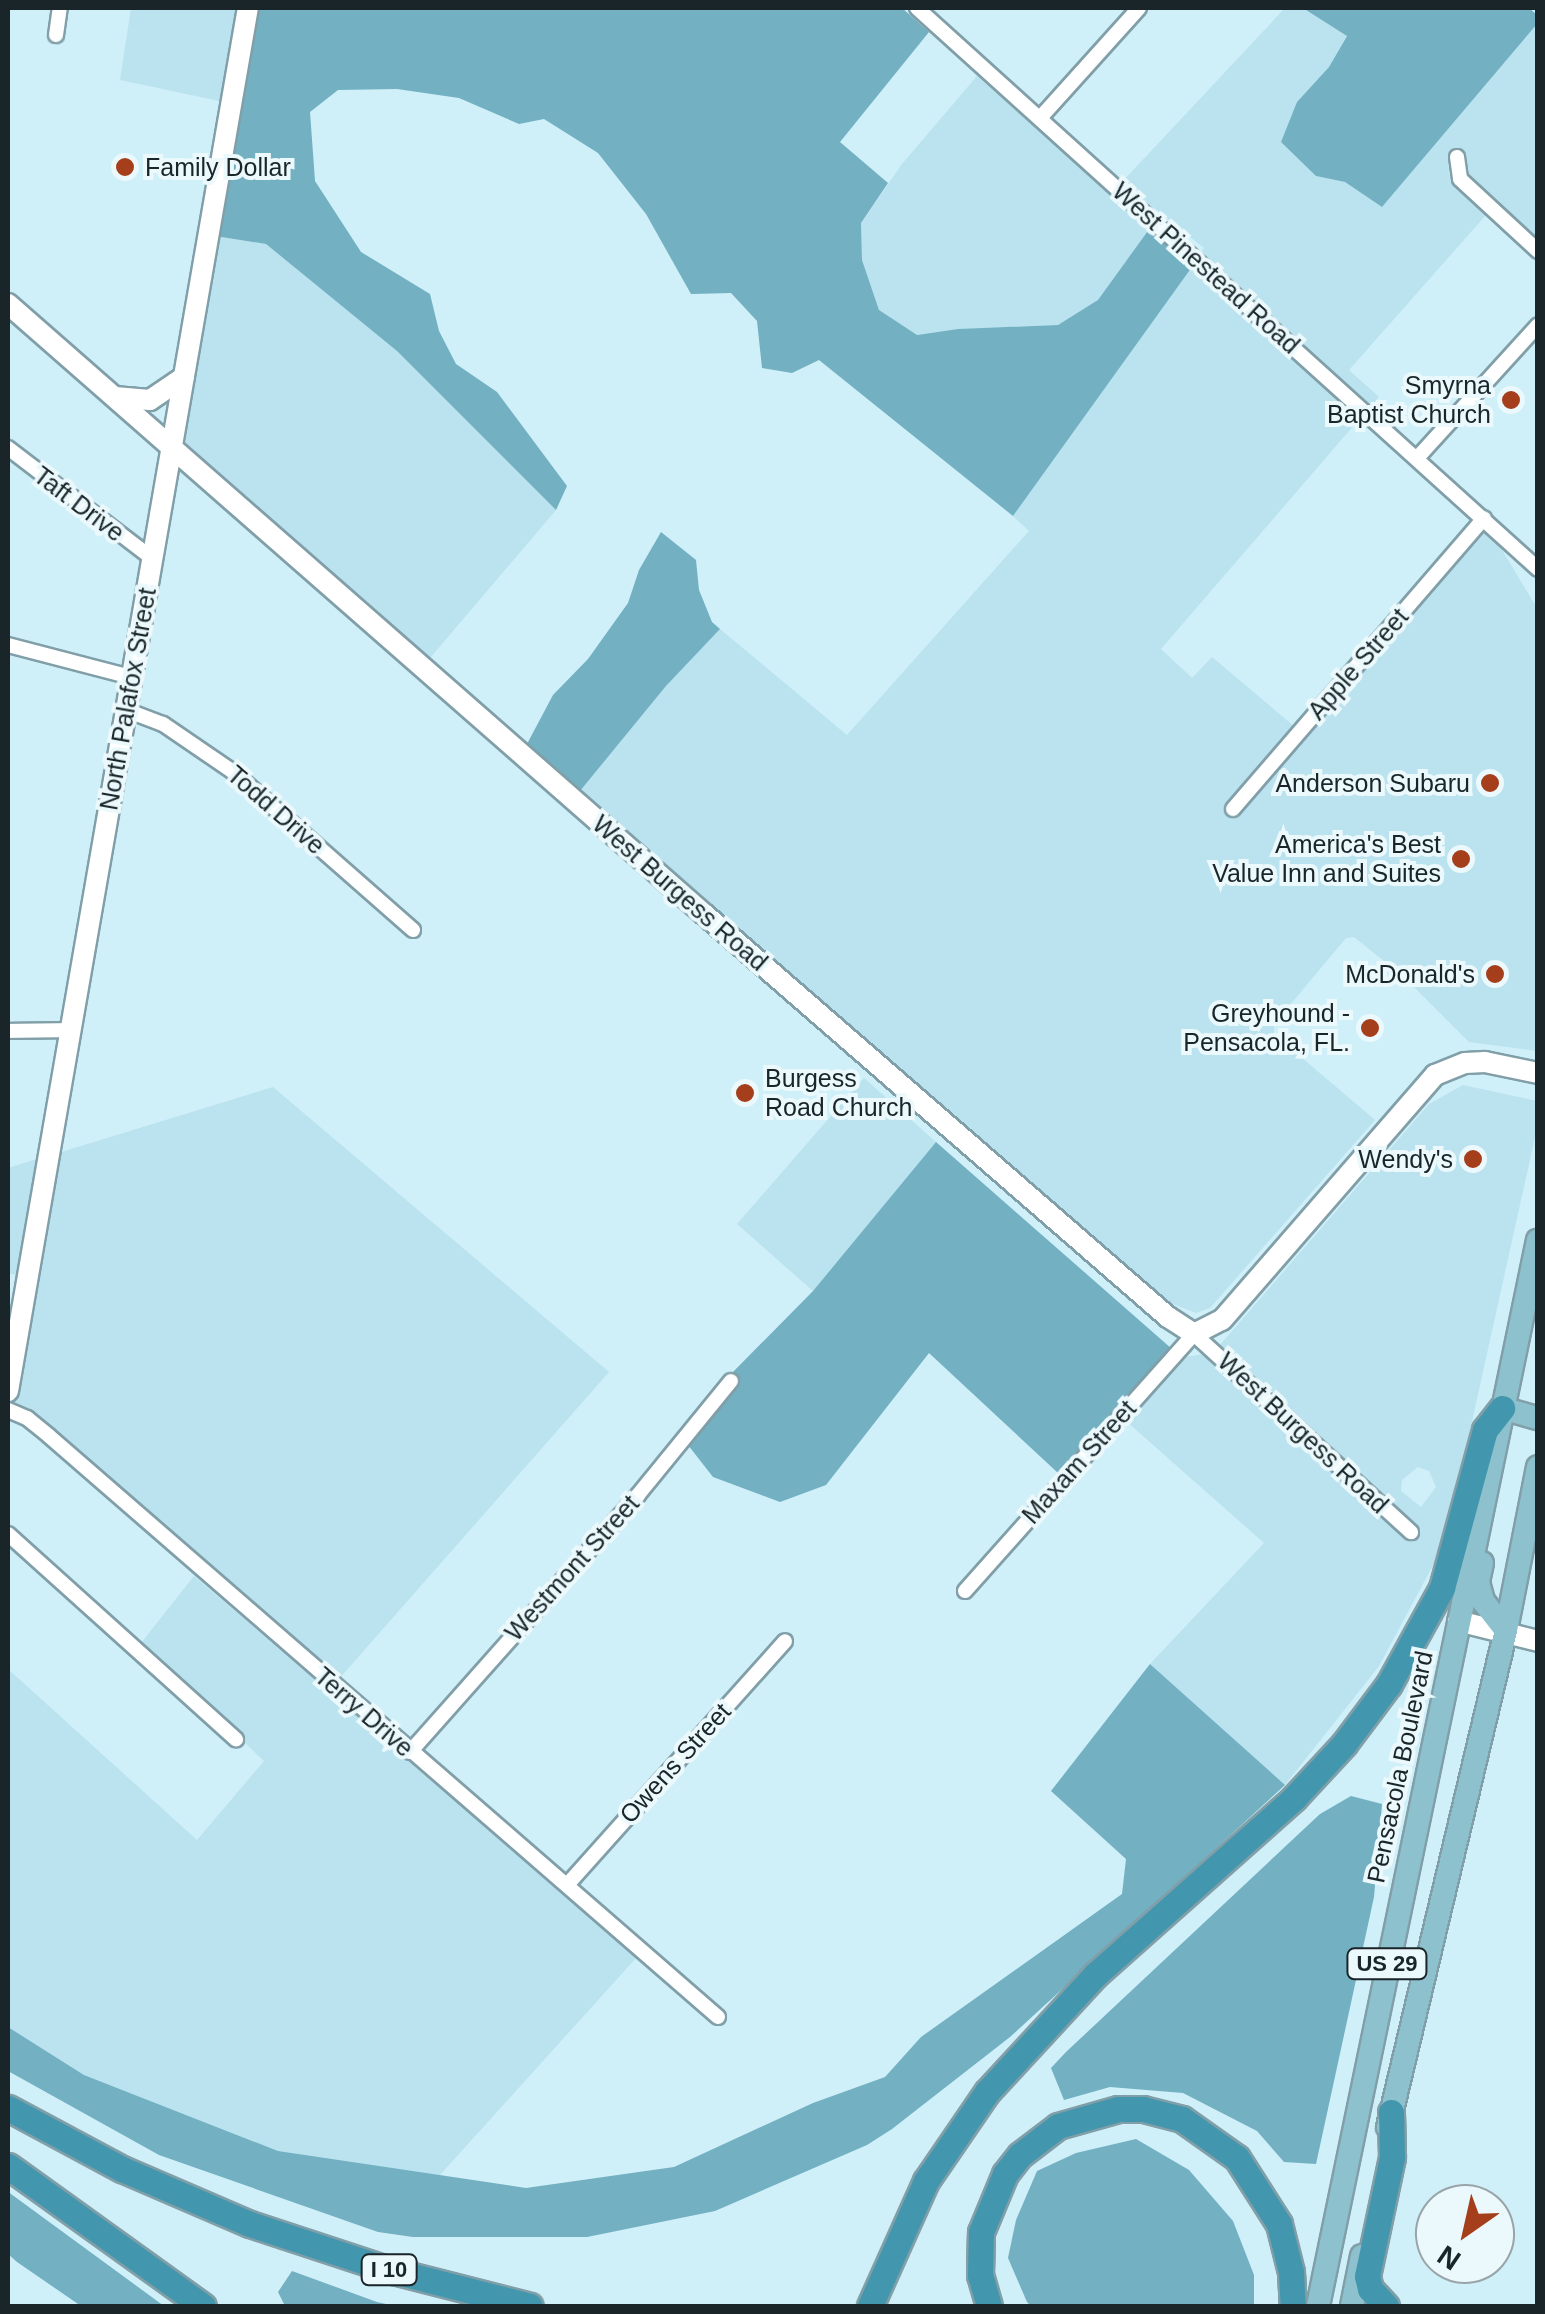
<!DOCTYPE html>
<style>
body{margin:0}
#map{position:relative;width:1545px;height:2314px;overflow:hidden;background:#cfeff9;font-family:Helvetica,sans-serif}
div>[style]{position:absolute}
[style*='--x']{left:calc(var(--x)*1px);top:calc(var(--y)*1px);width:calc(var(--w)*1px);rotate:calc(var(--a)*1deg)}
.built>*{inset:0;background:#bbe3ef}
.forest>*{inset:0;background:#72b0c2}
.roads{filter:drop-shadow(2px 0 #819fa8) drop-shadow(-2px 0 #819fa8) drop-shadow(0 2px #819fa8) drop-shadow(0 -2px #819fa8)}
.street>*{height:14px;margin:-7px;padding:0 7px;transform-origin:7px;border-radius:7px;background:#fff}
.secondary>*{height:20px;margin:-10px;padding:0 10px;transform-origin:10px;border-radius:10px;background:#fff}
.primary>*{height:22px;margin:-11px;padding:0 11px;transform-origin:11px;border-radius:11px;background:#8ec1ce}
.highway>*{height:25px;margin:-12.5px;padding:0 12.5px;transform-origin:12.5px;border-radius:12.5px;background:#4297ae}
.dots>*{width:28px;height:28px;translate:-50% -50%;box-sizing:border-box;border:5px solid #ecf9fc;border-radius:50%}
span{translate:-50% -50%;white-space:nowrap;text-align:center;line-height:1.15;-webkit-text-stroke:8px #ecf9fc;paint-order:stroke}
.shield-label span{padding:2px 8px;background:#ecf9fc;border:2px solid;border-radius:8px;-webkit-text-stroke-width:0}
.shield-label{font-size:22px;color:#192529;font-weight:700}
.poi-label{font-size:25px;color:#192529}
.left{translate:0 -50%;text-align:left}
.right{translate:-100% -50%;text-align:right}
.street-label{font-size:25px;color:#192529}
.frame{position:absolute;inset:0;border:10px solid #192529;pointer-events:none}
.north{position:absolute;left:1415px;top:2184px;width:100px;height:100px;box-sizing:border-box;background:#ecf9fc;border:2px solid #98a4a8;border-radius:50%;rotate:214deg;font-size:28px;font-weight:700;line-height:40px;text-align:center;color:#192529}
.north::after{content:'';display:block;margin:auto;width:35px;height:45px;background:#a53e1b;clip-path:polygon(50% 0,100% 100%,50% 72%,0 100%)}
</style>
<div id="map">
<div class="built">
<div style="clip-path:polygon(131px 8px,241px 8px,224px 102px,120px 80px)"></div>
<div style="clip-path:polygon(1285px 8px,1303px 8px,1347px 35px,1329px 67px,1297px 102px,1316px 176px,1345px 182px,1382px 207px,1537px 24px,1537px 241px,1475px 184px,1462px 162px,1466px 152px,1453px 148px,1448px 162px,1450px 177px,1486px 215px,1349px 370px,1379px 397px,1371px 406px,1200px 254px,1204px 248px,1122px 182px)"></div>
<div style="clip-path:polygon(977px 76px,1150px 228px,1098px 301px,1058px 325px,958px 329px,916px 335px,879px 310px,862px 260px,861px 223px,902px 164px)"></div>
<div style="clip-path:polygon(215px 236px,266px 244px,397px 351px,556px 510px,430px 658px,180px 438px)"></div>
<div style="clip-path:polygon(1192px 267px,1361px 417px,1161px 649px,1192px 678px,1212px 657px,1295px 727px,1224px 811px,1234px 819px,1484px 529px,1496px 540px,1537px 608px,1537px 1051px,1469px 1042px,1404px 977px,1354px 937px,1346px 938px,1274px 1024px,1274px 1034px,1375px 1120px,1210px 1308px,1196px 1313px,1170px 1303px,580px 791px,666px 686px,720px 629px,847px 735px,1029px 531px,1013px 516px)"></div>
<div style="clip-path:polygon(864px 1078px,936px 1142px,813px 1291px,737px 1224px)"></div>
<div style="clip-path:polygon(evenodd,1463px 1085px,1537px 1101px,1537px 1128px,1445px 1543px,1379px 1666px,1285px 1785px,1150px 1664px,1264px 1543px,1126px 1421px,1184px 1357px,1204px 1354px,1412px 1542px,1421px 1530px,1219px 1346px,1429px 1104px,1463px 1085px,1418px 1467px,1429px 1471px,1436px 1487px,1421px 1507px,1401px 1491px,1402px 1480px,1418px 1467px)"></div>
<div style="clip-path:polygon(273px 1087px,609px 1372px,338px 1680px,54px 1429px,13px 1403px,55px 1154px)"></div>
<div style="clip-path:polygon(40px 1158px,20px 1276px,8px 1273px,8px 1168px)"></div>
<div style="clip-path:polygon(194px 1576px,637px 1957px,439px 2176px,278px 2151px,84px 2075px,8px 2027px,8px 1669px,197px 1840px,264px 1761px,243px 1741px,245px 1737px,141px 1643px)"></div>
</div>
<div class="forest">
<div style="clip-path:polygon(255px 8px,902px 8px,929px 32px,840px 142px,888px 183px,861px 223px,862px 260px,879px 310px,917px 335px,958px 329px,1058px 325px,1098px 300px,1150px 228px,1192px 267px,1013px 516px,819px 360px,792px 373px,762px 368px,757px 321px,731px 293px,691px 294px,646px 214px,598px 153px,544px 119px,519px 124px,459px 98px,397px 89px,338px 90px,310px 112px,315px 181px,361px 252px,430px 294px,439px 331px,456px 364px,497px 392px,567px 486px,556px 510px,397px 351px,266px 244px,215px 236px)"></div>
<div style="clip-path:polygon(1303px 8px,1529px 8px,1537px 15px,1537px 24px,1382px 207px,1345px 182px,1316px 176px,1281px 142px,1297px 102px,1329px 67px,1347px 36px)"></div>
<div style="clip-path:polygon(661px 532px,696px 560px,699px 590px,712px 622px,720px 629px,666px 686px,580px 791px,527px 744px,553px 695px,588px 659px,628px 603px,639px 570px)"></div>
<div style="clip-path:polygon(936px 1142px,1172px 1349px,1058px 1473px,929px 1353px,826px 1485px,780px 1502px,713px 1477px,688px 1445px,740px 1380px,733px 1372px,813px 1291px)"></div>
<div style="clip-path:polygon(1150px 1664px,1285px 1785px,1010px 2037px,892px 2129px,867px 2145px,715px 2211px,587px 2237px,413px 2237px,378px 2232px,159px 2155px,8px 2071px,8px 2027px,84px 2075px,278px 2151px,526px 2188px,674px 2167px,813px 2103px,885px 2077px,921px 2037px,1122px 1894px,1126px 1859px,1051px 1791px)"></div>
<div style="clip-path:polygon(1351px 1796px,1382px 1804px,1374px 1897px,1316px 2164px,1284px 2162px,1257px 2131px,1183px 2093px,1110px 2087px,1064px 2100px,1051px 2068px,1066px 2052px,1320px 1814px)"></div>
<div style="clip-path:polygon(1136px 2139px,1189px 2170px,1233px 2221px,1254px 2275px,1254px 2306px,1031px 2306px,1027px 2302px,1008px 2258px,1016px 2220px,1037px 2171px,1076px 2153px)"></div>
<div style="clip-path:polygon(8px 2191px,11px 2194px,164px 2306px,81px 2306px,17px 2262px,8px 2254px)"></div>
<div style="clip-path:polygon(292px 2271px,377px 2302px,395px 2306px,285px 2306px,278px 2292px)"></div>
</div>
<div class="roads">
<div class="street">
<div style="--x:917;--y:8;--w:837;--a:42.09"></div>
<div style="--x:56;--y:35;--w:27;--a:-82"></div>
<div style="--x:1040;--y:118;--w:148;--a:-48"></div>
<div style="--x:1457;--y:157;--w:22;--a:82"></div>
<div style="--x:1460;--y:179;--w:106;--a:42.7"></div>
<div style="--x:8;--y:448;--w:181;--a:37.4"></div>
<div style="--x:1418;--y:457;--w:178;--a:-47.7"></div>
<div style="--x:8;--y:645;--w:127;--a:14.6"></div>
<div style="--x:126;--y:710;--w:40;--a:21"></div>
<div style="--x:163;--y:724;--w:83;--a:34.3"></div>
<div style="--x:232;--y:771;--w:241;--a:41.3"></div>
<div style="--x:1233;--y:809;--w:384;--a:-49.2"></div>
<div style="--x:8;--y:1031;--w:62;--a:-0.9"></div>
<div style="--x:8;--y:1410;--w:21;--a:23"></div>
<div style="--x:27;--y:1418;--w:28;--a:39"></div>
<div style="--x:49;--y:1436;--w:886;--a:40.97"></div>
<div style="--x:8;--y:1534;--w:307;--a:42"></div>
<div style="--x:965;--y:1591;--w:344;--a:-48.3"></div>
<div style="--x:1194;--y:1334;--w:294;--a:42.4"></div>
<div style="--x:410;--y:1752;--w:344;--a:-48.4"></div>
<div style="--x:638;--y:1495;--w:147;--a:-50.8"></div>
<div style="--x:567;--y:1885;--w:327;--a:-48.2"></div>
</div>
<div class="secondary">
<div style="--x:8;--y:304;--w:925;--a:41.23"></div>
<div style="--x:704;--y:914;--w:615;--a:40.98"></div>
<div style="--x:1168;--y:1317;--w:31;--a:33"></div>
<div style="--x:1194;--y:1334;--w:31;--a:-27"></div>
<div style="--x:1222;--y:1320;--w:325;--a:-49"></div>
<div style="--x:1435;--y:1075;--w:32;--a:-22"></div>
<div style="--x:1465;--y:1063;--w:20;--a:-3"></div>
<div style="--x:1485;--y:1062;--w:54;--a:11.7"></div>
<div style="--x:115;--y:397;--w:35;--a:5"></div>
<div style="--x:150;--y:400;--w:41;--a:-34.1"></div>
<div style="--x:8;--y:1391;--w:1404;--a:-80.16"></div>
<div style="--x:1458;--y:1621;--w:82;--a:14"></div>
</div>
<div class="primary">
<div style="--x:1502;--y:1408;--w:37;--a:16"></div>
<div style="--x:1482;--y:1563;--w:19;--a:102"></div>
<div style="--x:1478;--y:1582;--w:20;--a:75"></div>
<div style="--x:1483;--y:1601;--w:37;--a:52"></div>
<div style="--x:1388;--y:2127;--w:511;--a:-76.64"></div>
<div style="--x:1506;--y:1630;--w:166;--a:-78.9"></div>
<div style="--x:1318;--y:2306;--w:1088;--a:-78.34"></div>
<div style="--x:1352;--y:2306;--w:51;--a:-78.7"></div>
</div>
<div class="highway">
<div style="--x:8;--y:2108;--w:129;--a:28.2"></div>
<div style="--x:122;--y:2169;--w:139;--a:23.3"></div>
<div style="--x:250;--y:2224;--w:151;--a:18.2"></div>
<div style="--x:393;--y:2271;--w:141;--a:14.3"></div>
<div style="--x:8;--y:2166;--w:240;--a:35.7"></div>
<div style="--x:870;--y:2306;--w:137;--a:-65.9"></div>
<div style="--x:926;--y:2181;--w:108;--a:-55.6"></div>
<div style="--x:987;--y:2092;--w:161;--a:-47.3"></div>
<div style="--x:1096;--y:1974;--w:265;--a:-41.6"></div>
<div style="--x:1294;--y:1798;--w:74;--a:-47.2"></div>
<div style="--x:1344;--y:1744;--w:75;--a:-53.1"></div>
<div style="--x:1389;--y:1684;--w:110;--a:-61.1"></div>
<div style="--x:1442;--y:1588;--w:164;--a:-74.8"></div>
<div style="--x:1485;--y:1430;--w:28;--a:-52"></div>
<div style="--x:989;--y:2306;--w:32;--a:-106"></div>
<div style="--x:980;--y:2275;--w:43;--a:-88.7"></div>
<div style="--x:981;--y:2232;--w:63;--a:-67.5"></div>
<div style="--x:1005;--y:2174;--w:24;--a:-52"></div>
<div style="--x:1020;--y:2155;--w:48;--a:-37.3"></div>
<div style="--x:1058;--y:2126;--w:62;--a:-15.8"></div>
<div style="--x:1118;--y:2109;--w:25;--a:0"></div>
<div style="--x:1143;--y:2109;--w:40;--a:14.4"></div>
<div style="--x:1182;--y:2119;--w:67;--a:35.3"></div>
<div style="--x:1237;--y:2158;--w:78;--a:57.5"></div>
<div style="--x:1279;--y:2224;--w:49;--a:76"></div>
<div style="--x:1291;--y:2272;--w:34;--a:87"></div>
<div style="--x:1386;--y:2306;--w:23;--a:-133"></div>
<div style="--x:1370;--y:2289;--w:13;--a:-103"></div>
<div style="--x:1367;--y:2276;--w:122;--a:-78.1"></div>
<div style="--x:1392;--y:2157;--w:45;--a:-91.3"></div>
</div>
</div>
<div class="dots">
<div style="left:125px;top:167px;background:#a53e1b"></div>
<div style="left:1511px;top:400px;background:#a53e1b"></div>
<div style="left:1490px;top:783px;background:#a53e1b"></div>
<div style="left:1461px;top:859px;background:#a53e1b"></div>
<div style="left:1495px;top:974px;background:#a53e1b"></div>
<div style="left:1370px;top:1028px;background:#a53e1b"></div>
<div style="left:745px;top:1093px;background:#a53e1b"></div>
<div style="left:1473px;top:1159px;background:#a53e1b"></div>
</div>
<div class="shield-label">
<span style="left:1387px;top:1964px">US 29</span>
<span style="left:389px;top:2270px">I 10</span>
</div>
<div class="poi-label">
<span class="left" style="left:145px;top:167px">Family Dollar</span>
<span class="right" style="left:1491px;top:400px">Smyrna<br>Baptist Church</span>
<span class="right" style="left:1470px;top:783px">Anderson Subaru</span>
<span class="right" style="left:1441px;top:859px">America's Best<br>Value Inn and Suites</span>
<span class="right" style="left:1475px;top:974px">McDonald's</span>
<span class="right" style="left:1350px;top:1028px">Greyhound -<br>Pensacola, FL.</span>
<span class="left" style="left:765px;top:1093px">Burgess<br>Road Church</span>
<span class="right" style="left:1453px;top:1159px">Wendy's</span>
</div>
<div class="street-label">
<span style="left:1206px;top:268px;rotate:42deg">West Pinestead Road</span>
<span style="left:79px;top:504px;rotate:37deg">Taft Drive</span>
<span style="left:1358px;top:664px;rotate:-49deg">Apple Street</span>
<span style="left:128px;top:699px;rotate:-80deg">North Palafox Street</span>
<span style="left:276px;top:810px;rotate:41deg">Todd Drive</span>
<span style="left:680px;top:893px;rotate:41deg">West Burgess Road</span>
<span style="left:1303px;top:1433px;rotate:43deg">West Burgess Road</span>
<span style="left:1079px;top:1462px;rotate:-48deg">Maxam Street</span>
<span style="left:572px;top:1568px;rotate:-48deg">Westmont Street</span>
<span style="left:364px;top:1712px;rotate:41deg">Terry Drive</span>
<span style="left:675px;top:1763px;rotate:-48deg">Owens Street</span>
<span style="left:1400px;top:1767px;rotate:-78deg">Pensacola Boulevard</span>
</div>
<div class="frame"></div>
<div class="north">N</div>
</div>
